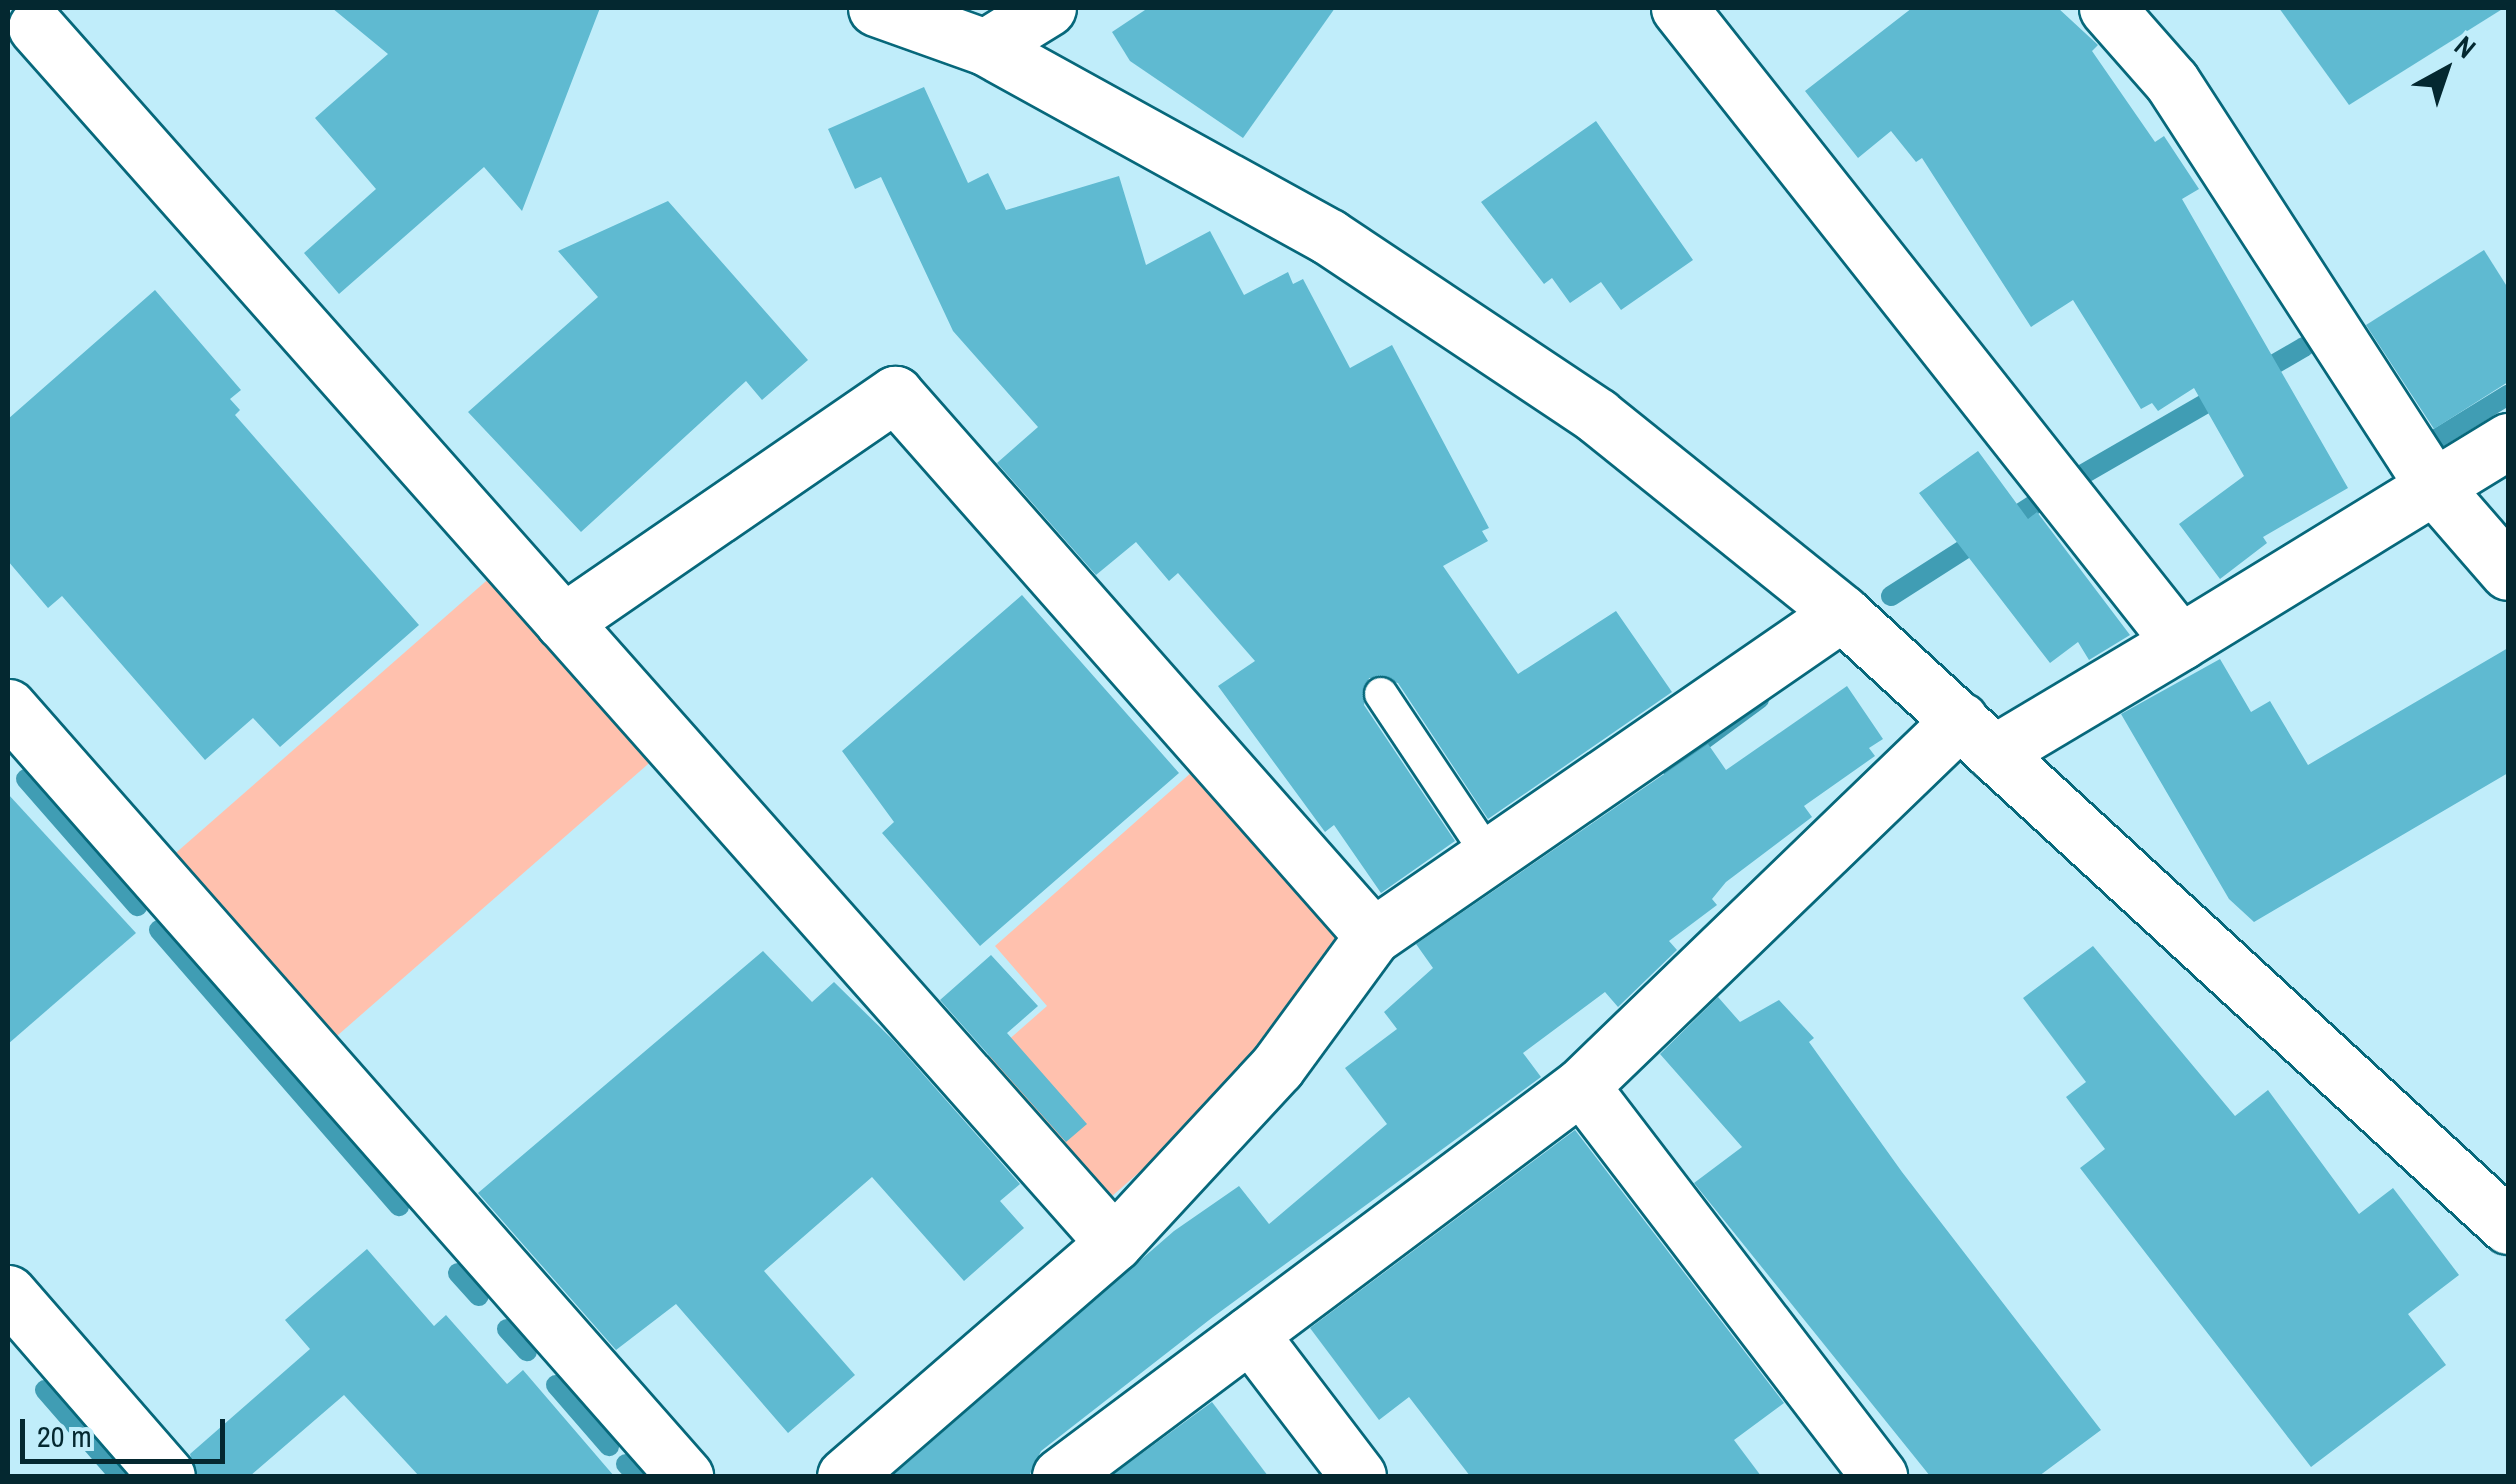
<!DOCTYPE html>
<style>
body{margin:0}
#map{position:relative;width:2516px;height:1484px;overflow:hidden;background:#c0edfa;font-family:"Archivo Narrow",sans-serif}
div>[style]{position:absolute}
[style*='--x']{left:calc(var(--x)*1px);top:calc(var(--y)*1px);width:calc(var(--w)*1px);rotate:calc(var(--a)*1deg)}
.green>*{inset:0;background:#ffc1ae}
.stream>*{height:20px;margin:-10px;padding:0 10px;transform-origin:10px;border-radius:10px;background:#409db4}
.building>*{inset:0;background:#5fbad1}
.roads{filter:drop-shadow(2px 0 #07687b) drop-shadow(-2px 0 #07687b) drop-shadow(0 2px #07687b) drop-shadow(0 -2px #07687b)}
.service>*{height:32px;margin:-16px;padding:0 16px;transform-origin:16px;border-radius:16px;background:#fff}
.minor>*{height:55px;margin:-27.5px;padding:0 27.5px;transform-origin:27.5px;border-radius:27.5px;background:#fff}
.tertiary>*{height:55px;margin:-27.5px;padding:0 27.5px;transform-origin:27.5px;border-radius:27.5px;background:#fff}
.secondary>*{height:55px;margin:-27.5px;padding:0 27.5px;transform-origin:27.5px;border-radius:27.5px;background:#fff}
span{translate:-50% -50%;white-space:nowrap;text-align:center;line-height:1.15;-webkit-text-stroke:9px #c0edfa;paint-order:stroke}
.frame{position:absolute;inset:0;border:10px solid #042830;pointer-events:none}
.north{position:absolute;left:2396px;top:20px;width:100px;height:100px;-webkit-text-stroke:8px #c0edfa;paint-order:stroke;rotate:40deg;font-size:28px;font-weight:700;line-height:40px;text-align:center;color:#042830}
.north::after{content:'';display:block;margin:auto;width:35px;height:45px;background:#042830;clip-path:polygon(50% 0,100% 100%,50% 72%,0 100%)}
.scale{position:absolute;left:20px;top:1419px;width:205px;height:45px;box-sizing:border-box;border:5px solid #042830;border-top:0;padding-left:12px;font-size:30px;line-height:35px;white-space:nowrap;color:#042830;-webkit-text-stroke:8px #c0edfa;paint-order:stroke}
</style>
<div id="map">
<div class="green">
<div style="clip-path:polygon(493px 575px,655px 758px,330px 1042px,170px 858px)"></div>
<div style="clip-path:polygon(1192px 772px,1342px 943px,1209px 1111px,1111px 1197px,989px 1057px,1047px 1006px,995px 946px)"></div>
</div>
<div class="stream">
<div style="--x:2254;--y:376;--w:58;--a:-30.1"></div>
<div style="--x:2417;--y:428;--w:19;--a:55"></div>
<div style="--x:2428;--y:444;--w:94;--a:-31.5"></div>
<div style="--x:2080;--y:476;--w:166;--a:-30"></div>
<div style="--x:1891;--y:596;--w:174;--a:-32.6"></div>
<div style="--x:1669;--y:765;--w:112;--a:-36.3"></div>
<div style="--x:26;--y:779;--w:169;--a:48.8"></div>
<div style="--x:159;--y:930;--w:366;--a:49"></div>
<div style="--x:458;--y:1273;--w:31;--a:48"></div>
<div style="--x:507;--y:1329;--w:30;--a:48"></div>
<div style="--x:556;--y:1385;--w:81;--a:49"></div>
<div style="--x:45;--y:1390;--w:114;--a:48.9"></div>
<div style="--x:626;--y:1464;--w:16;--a:47"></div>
</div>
<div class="building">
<div style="clip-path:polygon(332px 8px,600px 8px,522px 211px,484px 167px,339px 294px,304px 253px,376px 189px,315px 118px,388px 54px)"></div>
<div style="clip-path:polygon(1148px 8px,1335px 8px,1243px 138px,1130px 61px,1112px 32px)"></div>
<div style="clip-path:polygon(1912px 8px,2058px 8px,2098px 45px,2092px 51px,2155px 142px,2164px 136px,2199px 189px,2182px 199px,2348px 488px,2263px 537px,2267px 543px,2220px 579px,2179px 524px,2244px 476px,2194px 388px,2158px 411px,2152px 403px,2141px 409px,2073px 300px,2031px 327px,1922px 158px,1916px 162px,1891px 131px,1858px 158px,1805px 91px)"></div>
<div style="clip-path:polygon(2279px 8px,2504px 8px,2349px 105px)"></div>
<div style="clip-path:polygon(924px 87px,968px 183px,988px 173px,1006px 210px,1119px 176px,1146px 265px,1210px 231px,1244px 295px,1288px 272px,1293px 284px,1303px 279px,1350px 368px,1392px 345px,1489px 528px,1482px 531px,1488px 541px,1443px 566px,1518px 674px,1616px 611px,1672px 692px,1488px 819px,1398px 683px,1369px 678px,1364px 705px,1455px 841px,1381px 893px,1334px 825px,1325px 832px,1218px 686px,1255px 661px,1178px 573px,1169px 581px,1136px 542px,1096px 575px,997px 463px,1038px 427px,953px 331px,881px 177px,855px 189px,828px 129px)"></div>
<div style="clip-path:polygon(1596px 121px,1693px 260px,1621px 310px,1601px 282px,1570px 303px,1552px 278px,1544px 284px,1481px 202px)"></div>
<div style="clip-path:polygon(668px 201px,808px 360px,762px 400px,746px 381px,581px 532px,468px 412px,598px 297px,558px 251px)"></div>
<div style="clip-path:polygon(2484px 250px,2508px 288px,2508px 382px,2434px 429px,2366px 325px)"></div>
<div style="clip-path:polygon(155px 290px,241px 390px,230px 399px,240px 410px,235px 415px,419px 625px,280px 747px,253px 718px,205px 760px,62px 596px,48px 608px,8px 561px,8px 419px)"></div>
<div style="clip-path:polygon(1978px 451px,2028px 519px,2037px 512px,2130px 635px,2089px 660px,2078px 642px,2050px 663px,1919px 493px)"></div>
<div style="clip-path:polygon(1022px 595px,1179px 773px,980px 946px,882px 833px,894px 822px,842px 751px)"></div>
<div style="clip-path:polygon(2508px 648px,2508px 773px,2254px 922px,2229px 899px,2121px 714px,2220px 659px,2251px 712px,2270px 701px,2308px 765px)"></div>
<div style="clip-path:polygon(1847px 686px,1883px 739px,1869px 748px,1875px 756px,1804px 806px,1812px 817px,1726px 882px,1712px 899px,1717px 905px,1669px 941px,1677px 950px,1618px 1007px,1605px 992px,1523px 1053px,1541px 1077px,1213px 1317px,1041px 1451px,1029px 1476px,892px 1476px,1174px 1231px,1239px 1186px,1269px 1224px,1387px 1124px,1345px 1068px,1397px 1029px,1384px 1012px,1433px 968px,1416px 944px,1708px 744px,1726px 770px)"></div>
<div style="clip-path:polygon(8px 794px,136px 933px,8px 1044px)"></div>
<div style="clip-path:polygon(2093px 946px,2235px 1116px,2268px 1090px,2359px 1214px,2393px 1188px,2459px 1275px,2408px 1314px,2446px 1365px,2311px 1467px,2080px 1168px,2105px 1149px,2066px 1097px,2086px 1082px,2023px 998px)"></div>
<div style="clip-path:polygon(763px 951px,812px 1002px,834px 982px,893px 1040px,1020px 1184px,1000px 1201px,1024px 1228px,964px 1281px,872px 1177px,764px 1271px,855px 1375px,788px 1433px,676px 1304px,616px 1350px,478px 1193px)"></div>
<div style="clip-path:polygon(991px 955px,1038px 1006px,1007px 1033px,1087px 1124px,1066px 1142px,940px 1000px)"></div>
<div style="clip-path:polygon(1718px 997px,1740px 1022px,1779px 1000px,1814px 1038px,1809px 1042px,1902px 1172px,2101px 1430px,2039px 1476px,1930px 1476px,1694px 1183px,1742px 1147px,1660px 1054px)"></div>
<div style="clip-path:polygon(1575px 1130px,1784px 1403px,1734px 1440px,1761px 1476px,1470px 1476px,1409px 1397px,1379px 1420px,1310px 1328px)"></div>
<div style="clip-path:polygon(367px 1249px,434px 1326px,446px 1315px,507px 1384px,523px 1370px,614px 1476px,419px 1476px,344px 1395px,250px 1476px,197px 1476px,190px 1454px,310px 1349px,285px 1320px)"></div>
<div style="clip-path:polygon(1212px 1402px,1268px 1476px,1111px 1476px)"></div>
</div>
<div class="roads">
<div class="service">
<div style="--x:1381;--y:694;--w:195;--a:56.3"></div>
</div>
<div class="minor">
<div style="--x:1679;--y:8;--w:808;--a:51.68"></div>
<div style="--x:2180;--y:642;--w:385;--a:-31.5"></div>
<div style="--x:2107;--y:8;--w:98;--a:48.7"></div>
<div style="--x:2172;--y:82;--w:484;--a:57.1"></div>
<div style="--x:2435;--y:488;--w:111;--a:49"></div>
<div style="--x:36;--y:27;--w:1625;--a:48.44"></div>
<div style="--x:563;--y:622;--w:403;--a:-34.5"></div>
<div style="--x:895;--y:394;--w:723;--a:48.59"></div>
<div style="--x:8;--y:707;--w:1025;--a:48.64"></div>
<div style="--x:1994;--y:753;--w:217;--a:-30.8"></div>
<div style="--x:1581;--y:1086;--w:491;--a:52.6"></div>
<div style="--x:8;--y:1293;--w:242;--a:49"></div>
<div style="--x:1250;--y:1334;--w:178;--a:52.7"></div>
<div style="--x:845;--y:1476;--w:356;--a:-40.9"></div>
<div style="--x:1114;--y:1243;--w:240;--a:-47.2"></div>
<div style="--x:1277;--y:1067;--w:162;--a:-53.8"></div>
<div style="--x:1373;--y:936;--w:569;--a:-34.56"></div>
<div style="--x:1060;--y:1476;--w:651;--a:-36.82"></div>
<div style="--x:1581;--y:1086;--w:527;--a:-44"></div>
</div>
<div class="tertiary">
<div style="--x:985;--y:47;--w:393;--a:28.9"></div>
<div style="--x:1329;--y:237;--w:322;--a:33.7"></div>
<div style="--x:1597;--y:416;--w:314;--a:38.8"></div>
<div style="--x:1842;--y:613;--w:905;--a:42.63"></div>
</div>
<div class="secondary">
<div style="--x:876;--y:8;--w:116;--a:19.7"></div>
<div style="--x:985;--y:47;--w:74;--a:-31.8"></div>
</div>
</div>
<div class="frame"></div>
<div class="north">N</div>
<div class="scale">20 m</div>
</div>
